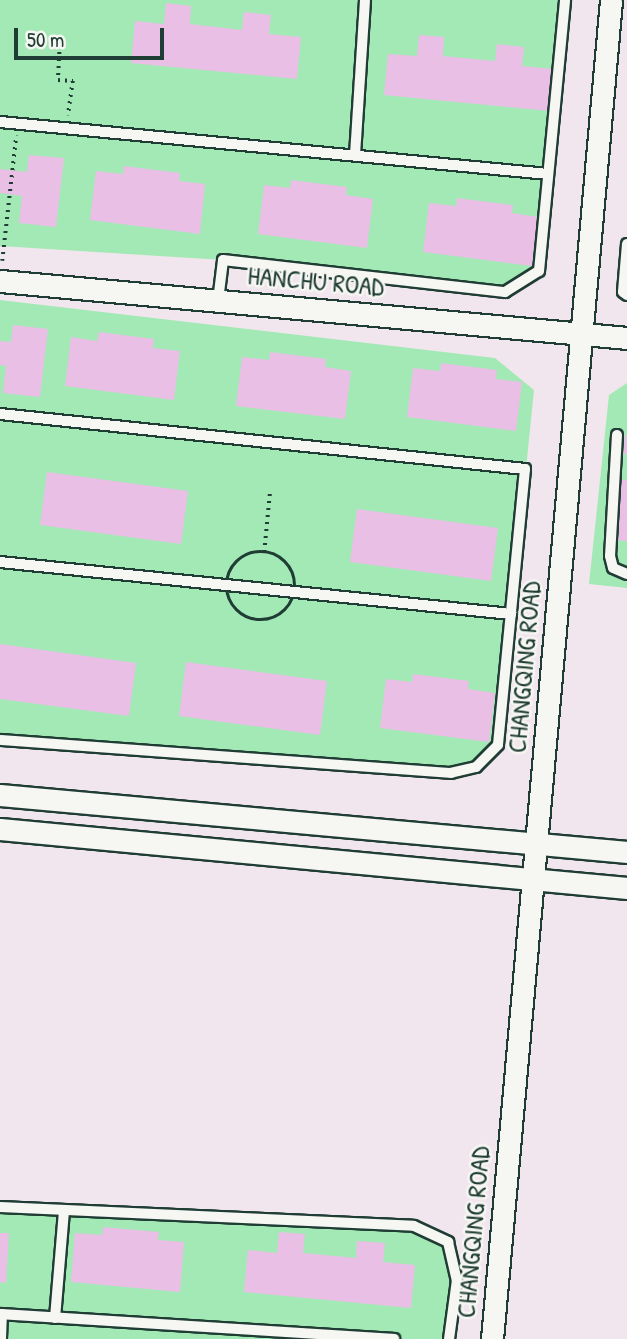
<!DOCTYPE html>
<style>
body{margin:0}
#map{position:relative;width:627px;height:1339px;overflow:hidden;background:#f2e6ee;font-family:"Patrick Hand",sans-serif}
div>[style]{position:absolute}
[style*='--x']{left:calc(var(--x)*1px);top:calc(var(--y)*1px);width:calc(var(--w)*1px);rotate:calc(var(--a)*1deg)}
.green>*{inset:0;background:#a3e9b5}
.building>*{inset:0;background:#e9bfe6}
.path>*{height:3.5px;margin-top:-1.75px;transform-origin:0;background:repeating-linear-gradient(90deg,#1f3d34 0 2px,transparent 0 7px)}
.path>.ring{margin:-1.75px;padding:0;box-sizing:content-box;background:none;border:3.5px solid #1f3d34;border-radius:50%}
.roads{filter:drop-shadow(2px 0 #1f3d34) drop-shadow(-2px 0 #1f3d34) drop-shadow(0 2px #1f3d34) drop-shadow(0 -2px #1f3d34)}
.lane>*{height:10px;margin:-5px;padding:0 5px;transform-origin:5px;border-radius:5px;background:#f6f6f2}
.street>*{height:21px;margin:-10.5px;padding:0 10.5px;transform-origin:10.5px;border-radius:10.5px;background:#f6f6f2}
span{translate:-50% -50%;white-space:nowrap;text-align:center;line-height:1.15;-webkit-text-stroke:5px #f6f6f2;paint-order:stroke}
.street-label{font-size:26px;color:#1f3d34}
.scale{position:absolute;left:14px;top:28px;width:150px;height:32px;box-sizing:border-box;border:4px solid #1f3d34;border-top:0;padding-left:9px;font-size:21px;line-height:24px;white-space:nowrap;color:#1f3d34;-webkit-text-stroke:5px #f6f6f2;paint-order:stroke}
</style>
<div id="map">
<div class="green">
<div style="clip-path:polygon(0 0,565px 0,539px 271px,505px 292px,223px 260px,0 246px)"></div>
<div style="clip-path:polygon(0 300px,495px 358px,534px 390px,498px 745px,476px 767px,451px 773px,0 740px)"></div>
<div style="clip-path:polygon(627px 383px,627px 588px,589px 584px,609px 395px)"></div>
<div style="clip-path:polygon(0 1207px,414px 1226px,448px 1242px,457px 1280px,450px 1339px,0 1339px)"></div>
</div>
<div class="building">
<div style="clip-path:polygon(166px 3px,191px 6px,190px 24px,242px 30px,244px 12px,271px 15px,269px 34px,301px 37px,297px 79px,131px 63px,135px 21px,164px 24px)"></div>
<div style="clip-path:polygon(419px 35px,444px 37px,443px 56px,495px 61px,497px 44px,524px 47px,522px 66px,554px 69px,550px 111px,384px 95px,388px 54px,417px 56px)"></div>
<div style="clip-path:polygon(29px 155px,64px 158px,56px 227px,19px 223px,22px 196px,0 193px,0 169px,27px 172px)"></div>
<div style="clip-path:polygon(124px 166px,180px 173px,179px 181px,205px 184px,200px 234px,90px 220px,96px 171px,123px 174px)"></div>
<div style="clip-path:polygon(291px 180px,347px 187px,346px 195px,373px 199px,367px 248px,258px 234px,264px 185px,290px 188px)"></div>
<div style="clip-path:polygon(457px 198px,513px 205px,512px 213px,538px 217px,532px 266px,423px 252px,429px 203px,456px 206px)"></div>
<div style="clip-path:polygon(13px 325px,48px 329px,40px 397px,3px 393px,6px 366px,0 365px,0 341px,11px 342px)"></div>
<div style="clip-path:polygon(99px 332px,154px 339px,153px 348px,180px 351px,174px 400px,65px 386px,71px 337px,97px 341px)"></div>
<div style="clip-path:polygon(270px 352px,326px 359px,325px 367px,351px 371px,345px 419px,236px 406px,242px 357px,269px 360px)"></div>
<div style="clip-path:polygon(441px 363px,497px 370px,496px 379px,522px 382px,516px 431px,407px 417px,413px 368px,440px 371px)"></div>
<div style="clip-path:polygon(625px 435px,627px 435px,627px 454px,623px 454px)"></div>
<div style="clip-path:polygon(47px 472px,188px 491px,181px 544px,40px 525px)"></div>
<div style="clip-path:polygon(618px 479px,627px 480px,627px 541px,611px 540px)"></div>
<div style="clip-path:polygon(357px 509px,498px 528px,491px 581px,350px 562px)"></div>
<div style="clip-path:polygon(0 644px,136px 663px,129px 716px,0 699px)"></div>
<div style="clip-path:polygon(186px 662px,327px 681px,320px 735px,179px 716px)"></div>
<div style="clip-path:polygon(413px 674px,469px 681px,468px 689px,495px 693px,489px 742px,380px 728px,386px 679px,412px 682px)"></div>
<div style="clip-path:polygon(103px 1227px,159px 1232px,158px 1240px,184px 1242px,180px 1292px,71px 1282px,75px 1233px,102px 1235px)"></div>
<div style="clip-path:polygon(279px 1232px,305px 1234px,303px 1253px,356px 1258px,357px 1241px,385px 1243px,383px 1262px,415px 1265px,411px 1308px,244px 1292px,248px 1250px,277px 1253px)"></div>
<div style="clip-path:polygon(0 1233px,9px 1233px,6px 1283px,0 1282px)"></div>
</div>
<div class="path">
<div style="--x:60;--y:45;--w:35;--a:93"></div>
<div style="--x:58;--y:80;--w:15;--a:4"></div>
<div style="--x:73;--y:81;--w:35;--a:98"></div>
<div style="--x:2;--y:261;--w:126;--a:-83.6"></div>
<div style="--x:264;--y:552;--w:62;--a:-84.5"></div>
<div class="ring" style="left:227px;top:552px;width:64.5px;height:64.5px"></div>
</div>
<div class="roads">
<div class="lane">
<div style="--x:0;--y:122;--w:550;--a:5.42"></div>
<div style="--x:355;--y:155;--w:155;--a:-86.3"></div>
<div style="--x:627;--y:244;--w:48;--a:94.8"></div>
<div style="--x:623;--y:292;--w:5;--a:37"></div>
<div style="--x:218;--y:301;--w:41;--a:-83"></div>
<div style="--x:223;--y:260;--w:284;--a:6.5"></div>
<div style="--x:505;--y:292;--w:40;--a:-32"></div>
<div style="--x:539;--y:271;--w:272;--a:-84.5"></div>
<div style="--x:0;--y:414;--w:528;--a:5.98"></div>
<div style="--x:525;--y:469;--w:277;--a:95.6"></div>
<div style="--x:498;--y:745;--w:31;--a:135"></div>
<div style="--x:476;--y:767;--w:26;--a:167"></div>
<div style="--x:451;--y:773;--w:452;--a:-175.8"></div>
<div style="--x:617;--y:435;--w:121;--a:93.3"></div>
<div style="--x:610;--y:556;--w:12;--a:76"></div>
<div style="--x:613;--y:568;--w:15;--a:23"></div>
<div style="--x:0;--y:562;--w:514;--a:5.81"></div>
<div style="--x:0;--y:1207;--w:414;--a:2.6"></div>
<div style="--x:414;--y:1226;--w:38;--a:25"></div>
<div style="--x:448;--y:1242;--w:39;--a:77"></div>
<div style="--x:457;--y:1280;--w:60;--a:97.7"></div>
<div style="--x:0;--y:1314;--w:395;--a:3.6"></div>
<div style="--x:55;--y:1318;--w:108;--a:-85.2"></div>
<div style="--x:1;--y:1339;--w:25;--a:-88"></div>
</div>
<div class="street">
<div style="--x:0;--y:281;--w:630;--a:5.19"></div>
<div style="--x:0;--y:795;--w:630;--a:5.19"></div>
<div style="--x:0;--y:829;--w:630;--a:5.38"></div>
<div style="--x:492;--y:1339;--w:1344;--a:-84.92"></div>
</div>
</div>
<div class="street-label">
<span style="left:316px;top:281px;rotate:5deg">HANCHU ROAD</span>
<span style="left:524px;top:667px;rotate:-85deg">CHANGQING ROAD</span>
<span style="left:473px;top:1232px;rotate:-85deg">CHANGQING ROAD</span>
</div>
<div class="scale">50 m</div>
</div>
